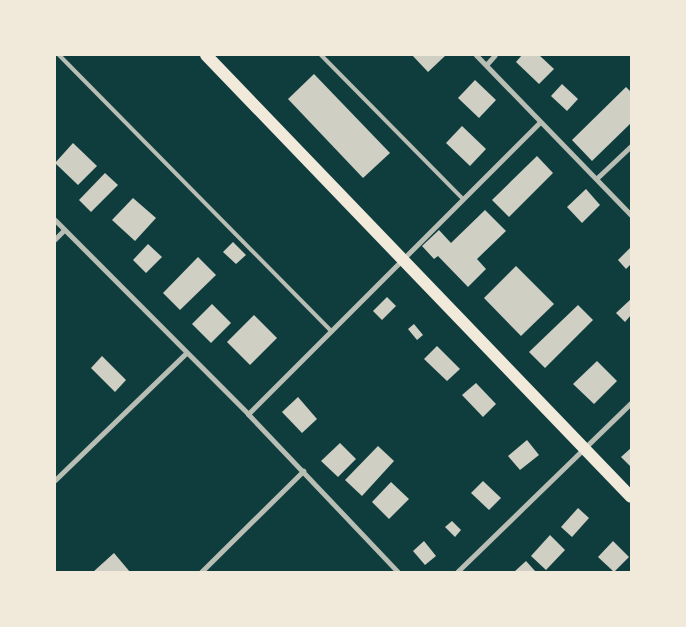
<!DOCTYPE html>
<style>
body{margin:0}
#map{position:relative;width:686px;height:627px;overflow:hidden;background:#0f3d3e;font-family:Manrope,sans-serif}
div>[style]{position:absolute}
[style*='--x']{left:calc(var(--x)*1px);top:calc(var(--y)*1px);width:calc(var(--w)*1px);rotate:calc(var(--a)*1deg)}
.building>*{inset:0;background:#cfcfc3}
.service>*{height:4px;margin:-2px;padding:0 2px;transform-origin:2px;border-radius:2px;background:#b8beb3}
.minor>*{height:5px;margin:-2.5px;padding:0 2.5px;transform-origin:2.5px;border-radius:2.5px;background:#b8beb3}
.primary>*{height:12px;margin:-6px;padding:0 6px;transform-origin:6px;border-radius:6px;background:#f1e9da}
span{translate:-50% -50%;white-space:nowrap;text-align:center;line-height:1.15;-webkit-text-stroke:4px #f1e9da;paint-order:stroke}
.frame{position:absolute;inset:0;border:56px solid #f1e9da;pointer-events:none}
</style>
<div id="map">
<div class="building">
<div style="clip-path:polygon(412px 55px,446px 55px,428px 72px)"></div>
<div style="clip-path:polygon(522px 55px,539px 55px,554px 69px,539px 84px,516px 62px)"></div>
<div style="clip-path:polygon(314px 74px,390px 153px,363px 178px,288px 99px)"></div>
<div style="clip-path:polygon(475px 80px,496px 100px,479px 118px,458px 98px)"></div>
<div style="clip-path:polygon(562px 84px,578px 99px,567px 111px,551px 96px)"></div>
<div style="clip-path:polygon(626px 87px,631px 92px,631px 123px,592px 161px,572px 140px)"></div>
<div style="clip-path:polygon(462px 126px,486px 149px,470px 166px,446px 143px)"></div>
<div style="clip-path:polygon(73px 143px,97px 166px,78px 185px,55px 163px)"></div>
<div style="clip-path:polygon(537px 156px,553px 173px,509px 217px,492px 200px)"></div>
<div style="clip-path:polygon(105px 173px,118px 185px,91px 212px,79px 200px)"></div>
<div style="clip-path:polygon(586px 189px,600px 205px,582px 223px,567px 207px)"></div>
<div style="clip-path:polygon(133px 198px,156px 218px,135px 241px,112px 220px)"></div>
<div style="clip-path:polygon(485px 210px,506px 231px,477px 259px,486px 269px,468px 287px,438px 256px,434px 259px,422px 246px,439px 230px,451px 243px)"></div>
<div style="clip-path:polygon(233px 242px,246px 255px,236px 264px,223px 252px)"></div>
<div style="clip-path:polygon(148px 244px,162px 257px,146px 273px,133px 260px)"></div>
<div style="clip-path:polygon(631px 247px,631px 264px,626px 269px,618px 260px)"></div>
<div style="clip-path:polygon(198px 257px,216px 275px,180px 310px,163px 293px)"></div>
<div style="clip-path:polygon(516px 266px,554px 304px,521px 336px,484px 298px)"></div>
<div style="clip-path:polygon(387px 297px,396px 306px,382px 320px,373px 311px)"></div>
<div style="clip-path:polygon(631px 299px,631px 315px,625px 322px,616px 313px)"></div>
<div style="clip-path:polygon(212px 304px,231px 323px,211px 343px,192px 324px)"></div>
<div style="clip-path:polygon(578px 305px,593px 320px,545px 368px,529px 352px)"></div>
<div style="clip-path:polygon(254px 315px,277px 338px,250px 365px,227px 342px)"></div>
<div style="clip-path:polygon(414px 324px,423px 335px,417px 340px,408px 329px)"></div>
<div style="clip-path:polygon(437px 346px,460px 369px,447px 381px,424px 359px)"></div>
<div style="clip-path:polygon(102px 356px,126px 380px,115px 392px,91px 368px)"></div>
<div style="clip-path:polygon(597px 361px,617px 381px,594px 404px,573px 384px)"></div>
<div style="clip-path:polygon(476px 383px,496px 404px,483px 417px,462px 395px)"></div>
<div style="clip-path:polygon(298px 397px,317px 419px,302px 433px,282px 412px)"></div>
<div style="clip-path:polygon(527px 440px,539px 455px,520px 470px,508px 456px)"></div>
<div style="clip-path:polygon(340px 443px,356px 459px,338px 477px,321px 461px)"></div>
<div style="clip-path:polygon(378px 446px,394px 461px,362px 496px,345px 480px)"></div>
<div style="clip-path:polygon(631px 448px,631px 467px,621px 457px)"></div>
<div style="clip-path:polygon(483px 481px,501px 498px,489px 510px,471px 493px)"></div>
<div style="clip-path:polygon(391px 482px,409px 499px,389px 519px,372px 502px)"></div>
<div style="clip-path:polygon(578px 508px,589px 518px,572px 537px,561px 527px)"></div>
<div style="clip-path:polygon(452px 521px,461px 530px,455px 537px,445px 527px)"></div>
<div style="clip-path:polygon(550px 535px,565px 550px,546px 570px,531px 556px)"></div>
<div style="clip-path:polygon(424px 541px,436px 556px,425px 565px,413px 551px)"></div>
<div style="clip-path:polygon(613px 541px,629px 557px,614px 572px,598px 557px)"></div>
<div style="clip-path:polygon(114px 553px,130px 572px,93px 572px)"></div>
<div style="clip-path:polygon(526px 561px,536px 572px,514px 572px)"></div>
</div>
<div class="service">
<div style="--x:59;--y:55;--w:388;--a:45.4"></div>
<div style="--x:321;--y:55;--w:202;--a:45.4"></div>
</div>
<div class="minor">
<div style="--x:476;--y:55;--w:223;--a:45.9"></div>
<div style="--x:486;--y:65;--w:13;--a:-48"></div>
<div style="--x:597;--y:178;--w:47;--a:-43.3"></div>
<div style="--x:55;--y:220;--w:274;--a:45.1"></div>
<div style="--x:248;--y:414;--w:218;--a:46.5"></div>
<div style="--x:55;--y:239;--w:13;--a:-45"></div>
<div style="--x:248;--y:414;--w:413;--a:-45"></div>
<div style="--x:55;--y:480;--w:182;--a:-44.1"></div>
<div style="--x:201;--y:572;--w:144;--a:-44.7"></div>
<div style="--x:457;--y:572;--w:243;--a:-44.2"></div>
</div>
<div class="primary">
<div style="--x:206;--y:55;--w:613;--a:46.12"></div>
</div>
<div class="frame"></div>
</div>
